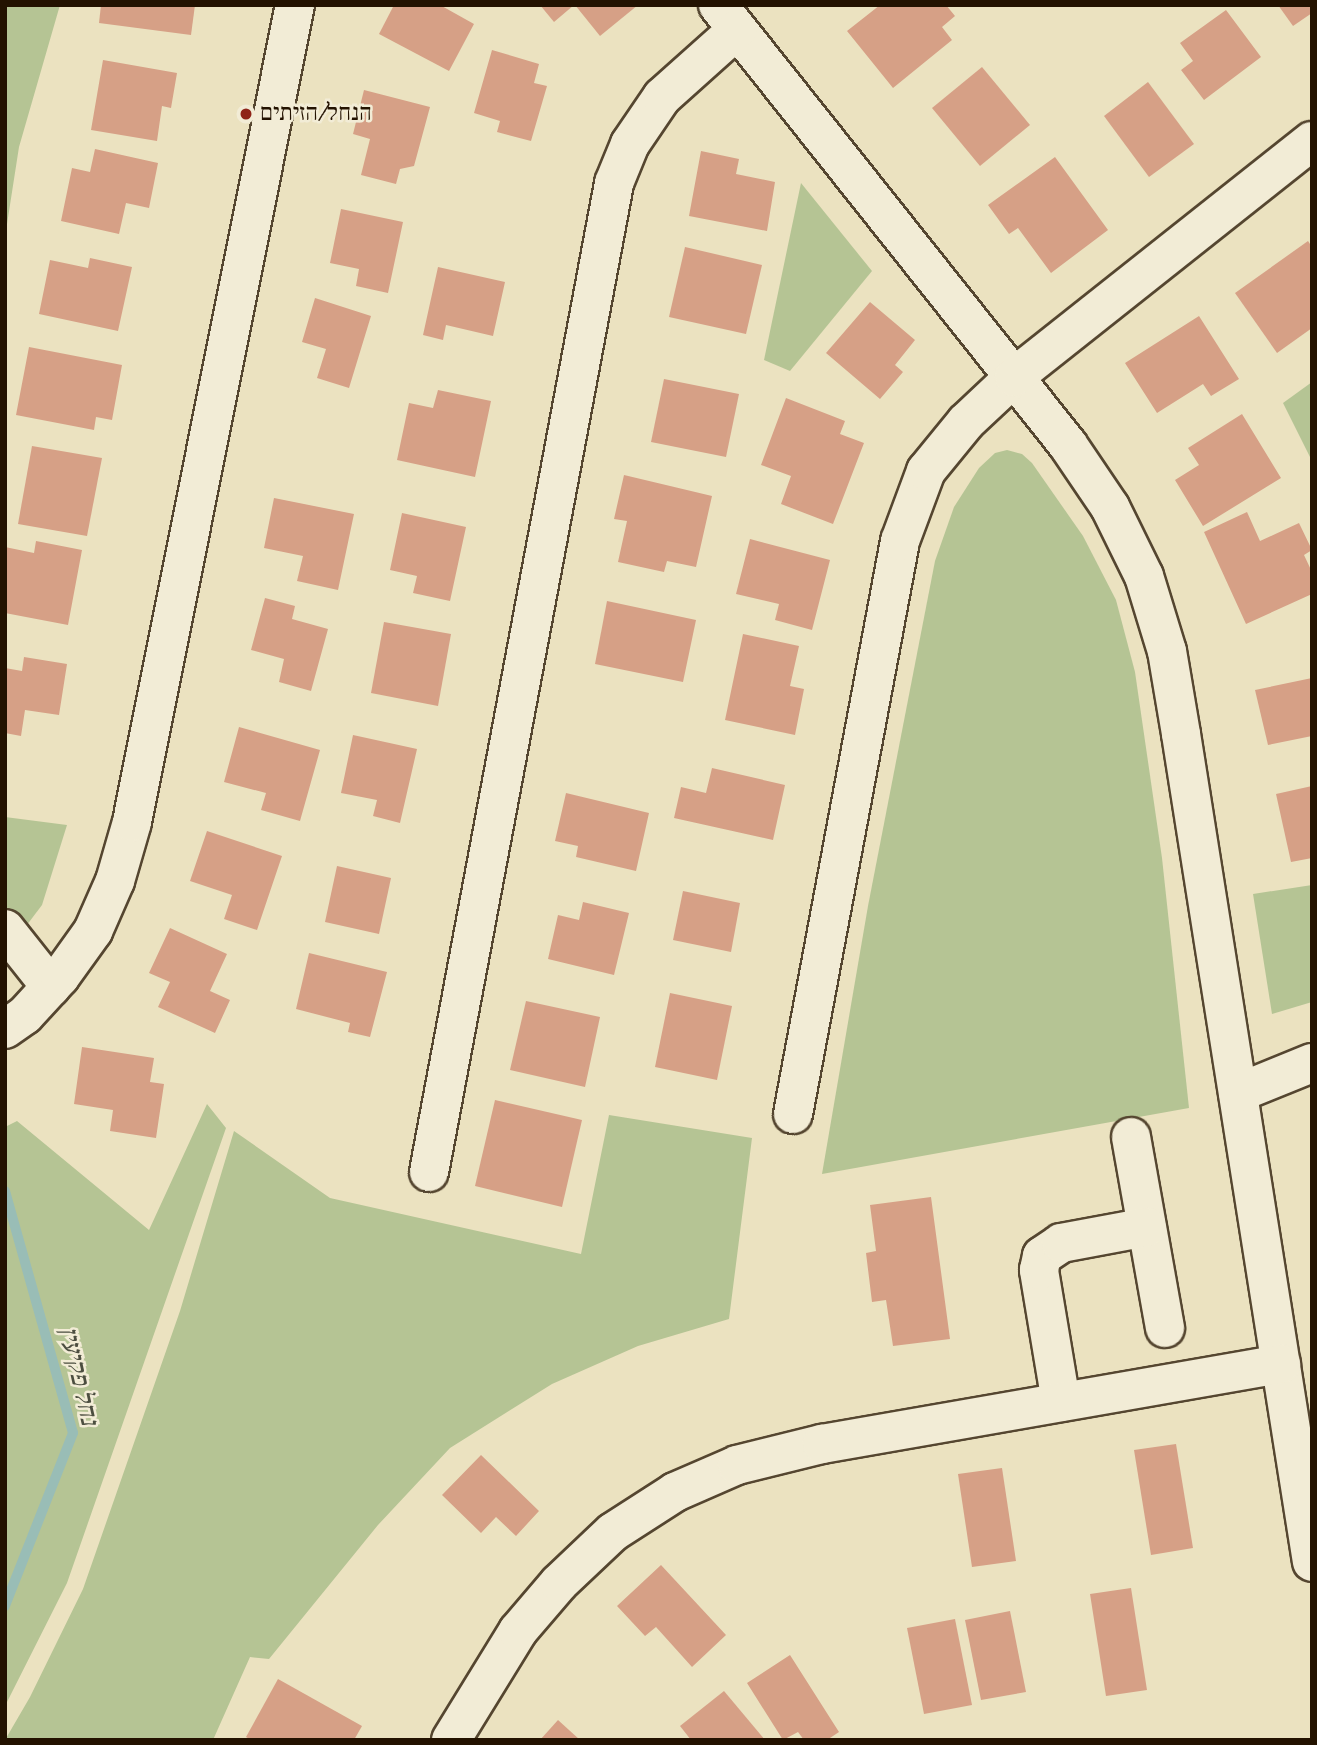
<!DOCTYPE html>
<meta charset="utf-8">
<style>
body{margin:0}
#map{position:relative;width:1317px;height:1745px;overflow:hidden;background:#ebe2c0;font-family:"IM FELL English","Frank Ruhl Libre",serif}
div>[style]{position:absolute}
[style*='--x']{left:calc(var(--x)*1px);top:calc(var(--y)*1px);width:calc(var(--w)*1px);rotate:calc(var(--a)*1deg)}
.green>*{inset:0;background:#b5c494}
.stream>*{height:10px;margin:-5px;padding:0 5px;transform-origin:5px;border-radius:5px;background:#99bdb6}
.building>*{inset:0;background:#d6a086}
.roads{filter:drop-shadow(2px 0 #554630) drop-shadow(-2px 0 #554630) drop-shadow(0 2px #554630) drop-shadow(0 -2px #554630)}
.minor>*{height:38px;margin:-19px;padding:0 19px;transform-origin:19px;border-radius:19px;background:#f2ecd6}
.dots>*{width:19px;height:19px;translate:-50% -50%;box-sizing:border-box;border:4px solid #f2ecd6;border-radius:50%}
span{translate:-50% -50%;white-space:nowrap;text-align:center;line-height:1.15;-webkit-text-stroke:5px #f2ecd6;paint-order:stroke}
.poi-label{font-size:24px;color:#231200}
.left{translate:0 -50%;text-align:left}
.water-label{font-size:26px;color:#4c4e40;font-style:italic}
.frame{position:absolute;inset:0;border:7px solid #231200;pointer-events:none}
</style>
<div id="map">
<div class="green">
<div style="clip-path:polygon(5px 5px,60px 5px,19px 147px,5px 237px)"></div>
<div style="clip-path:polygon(801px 183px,872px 271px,790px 371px,764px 360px)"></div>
<div style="clip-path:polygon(1312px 382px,1312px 461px,1283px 403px)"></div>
<div style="clip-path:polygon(1007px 450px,1022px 454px,1032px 463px,1083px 536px,1116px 600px,1135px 672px,1162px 858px,1189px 1108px,822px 1174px,868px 906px,935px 561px,954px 507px,979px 468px,995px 453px)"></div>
<div style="clip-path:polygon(5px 817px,67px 825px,42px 905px,5px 954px)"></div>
<div style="clip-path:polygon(1312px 885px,1312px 1002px,1272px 1014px,1253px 894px)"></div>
<div style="clip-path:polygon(207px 1104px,226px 1128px,67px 1583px,5px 1706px,5px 1127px,17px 1121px,149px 1230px)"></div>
<div style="clip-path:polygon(609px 1115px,752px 1138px,729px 1319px,638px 1346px,552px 1384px,450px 1448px,378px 1525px,269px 1659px,250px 1657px,213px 1740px,5px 1740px,30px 1697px,83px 1589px,180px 1311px,234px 1131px,330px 1198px,581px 1254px)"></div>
</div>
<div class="stream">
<div style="--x:5;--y:1191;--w:251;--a:74.3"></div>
<div style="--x:73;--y:1433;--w:186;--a:111.5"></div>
</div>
<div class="building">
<div style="clip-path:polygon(101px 5px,195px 5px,191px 35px,99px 23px)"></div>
<div style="clip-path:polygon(394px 5px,440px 5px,474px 24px,449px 71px,379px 34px)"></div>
<div style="clip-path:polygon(540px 5px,574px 5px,554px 22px)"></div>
<div style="clip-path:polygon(575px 5px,638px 5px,600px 36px)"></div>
<div style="clip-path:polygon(880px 5px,946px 5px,955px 16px,942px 27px,952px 40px,893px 88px,847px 31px)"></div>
<div style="clip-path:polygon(1278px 5px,1312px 5px,1312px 13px,1293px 26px)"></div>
<div style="clip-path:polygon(1226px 10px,1261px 57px,1204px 100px,1181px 70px,1193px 61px,1180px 43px)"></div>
<div style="clip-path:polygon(492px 50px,539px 64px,534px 83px,547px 86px,531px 141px,497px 132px,500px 121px,474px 113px)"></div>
<div style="clip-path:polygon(103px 60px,177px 73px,171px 108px,162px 106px,157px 141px,91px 130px)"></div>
<div style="clip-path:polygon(982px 67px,1030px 125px,980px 166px,932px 108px)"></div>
<div style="clip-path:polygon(1148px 82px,1194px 144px,1149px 177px,1104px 116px)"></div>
<div style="clip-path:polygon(364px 90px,430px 107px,414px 166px,400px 169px,396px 184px,361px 175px,370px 139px,353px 134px)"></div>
<div style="clip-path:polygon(95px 149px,158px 163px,149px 208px,126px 203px,119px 234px,61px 221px,72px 168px,90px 172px)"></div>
<div style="clip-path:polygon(701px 151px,739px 159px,736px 174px,775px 182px,767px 231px,689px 216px)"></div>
<div style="clip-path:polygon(1055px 157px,1108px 230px,1051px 273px,1018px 228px,1009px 234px,988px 205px)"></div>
<div style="clip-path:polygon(341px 209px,403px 222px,388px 293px,356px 286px,359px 269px,330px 263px)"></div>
<div style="clip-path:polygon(1308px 241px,1312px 247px,1312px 328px,1277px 353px,1235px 293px)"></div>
<div style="clip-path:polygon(685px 247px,762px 265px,746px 334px,669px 317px)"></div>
<div style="clip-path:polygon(90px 258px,132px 267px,118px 331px,39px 314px,50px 260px,88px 268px)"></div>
<div style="clip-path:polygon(438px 267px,505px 282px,493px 336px,446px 325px,443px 340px,423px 335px)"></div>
<div style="clip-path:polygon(315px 298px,371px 316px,349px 388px,317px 378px,326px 349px,302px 342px)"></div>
<div style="clip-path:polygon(870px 302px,915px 340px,895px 365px,903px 372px,880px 399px,826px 353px)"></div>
<div style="clip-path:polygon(1199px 316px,1239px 379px,1211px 396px,1203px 384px,1157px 413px,1125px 363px)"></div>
<div style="clip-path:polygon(29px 347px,122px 365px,112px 420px,96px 417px,94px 430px,16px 415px)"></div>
<div style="clip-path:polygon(664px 379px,739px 394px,726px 457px,651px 442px)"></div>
<div style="clip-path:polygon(438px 390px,491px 401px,475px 477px,397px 460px,409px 403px,433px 408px)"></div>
<div style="clip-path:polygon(786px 398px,845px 421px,840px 434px,864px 443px,833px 524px,781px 504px,791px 476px,761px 465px)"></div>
<div style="clip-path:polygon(1242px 414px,1281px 478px,1203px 526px,1175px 480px,1199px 465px,1188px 448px)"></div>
<div style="clip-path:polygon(32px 446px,102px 458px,87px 536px,18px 524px)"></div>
<div style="clip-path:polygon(624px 475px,712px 496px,696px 567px,667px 561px,664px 572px,618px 562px,627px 521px,614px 519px)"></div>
<div style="clip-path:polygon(274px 498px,354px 514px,338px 590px,297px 581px,303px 556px,264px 548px)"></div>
<div style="clip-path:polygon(1247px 512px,1260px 541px,1299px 523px,1312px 550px,1304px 555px,1312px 572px,1312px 594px,1246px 624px,1204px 532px)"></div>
<div style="clip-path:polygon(402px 513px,466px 527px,450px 601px,413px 593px,417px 576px,390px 570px)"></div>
<div style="clip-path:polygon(750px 539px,830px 560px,812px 630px,775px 620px,779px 604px,736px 594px)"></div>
<div style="clip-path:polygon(36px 541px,82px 550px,68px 625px,5px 613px,5px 547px,34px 553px)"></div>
<div style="clip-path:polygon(265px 598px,295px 606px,292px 619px,328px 629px,311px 691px,279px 682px,284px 659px,251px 650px)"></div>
<div style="clip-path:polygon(607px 601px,696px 620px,683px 682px,595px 664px)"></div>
<div style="clip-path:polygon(384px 622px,451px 634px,438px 706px,371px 693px)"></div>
<div style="clip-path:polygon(743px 634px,799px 646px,790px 686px,804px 689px,795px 735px,725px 720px)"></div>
<div style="clip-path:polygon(24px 657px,67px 664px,59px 715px,25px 710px,21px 736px,5px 733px,5px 668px,22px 671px)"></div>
<div style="clip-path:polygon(1312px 678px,1312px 736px,1268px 745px,1255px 690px)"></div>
<div style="clip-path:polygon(239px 727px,320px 750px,300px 821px,261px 810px,266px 793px,224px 782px)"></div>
<div style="clip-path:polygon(353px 735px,417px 749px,400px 823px,373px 816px,377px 800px,341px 793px)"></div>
<div style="clip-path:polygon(712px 768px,785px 785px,773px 840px,674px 818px,681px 787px,706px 793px)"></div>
<div style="clip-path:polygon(1312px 786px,1312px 858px,1291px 862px,1276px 794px)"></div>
<div style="clip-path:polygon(566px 793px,649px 813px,636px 871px,576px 857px,578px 846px,555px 841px)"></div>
<div style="clip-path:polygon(207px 831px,282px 856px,257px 930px,224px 919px,232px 895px,190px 881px)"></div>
<div style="clip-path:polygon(337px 866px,391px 878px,379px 934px,325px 922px)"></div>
<div style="clip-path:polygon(683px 891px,740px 903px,731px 952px,673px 940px)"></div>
<div style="clip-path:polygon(583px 902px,629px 913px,614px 975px,548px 959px,558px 915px,579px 920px)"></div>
<div style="clip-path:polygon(170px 928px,227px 954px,210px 991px,230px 1000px,215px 1033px,158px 1007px,170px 982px,149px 973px)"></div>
<div style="clip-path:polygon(309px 953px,387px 972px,370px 1037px,348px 1032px,350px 1023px,296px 1009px)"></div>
<div style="clip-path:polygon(670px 993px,732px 1006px,717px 1080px,655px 1067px)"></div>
<div style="clip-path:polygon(526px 1001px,600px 1017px,585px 1087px,510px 1070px)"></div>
<div style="clip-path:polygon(82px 1047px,154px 1058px,150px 1082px,164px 1084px,156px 1138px,110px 1131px,113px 1110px,74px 1104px)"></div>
<div style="clip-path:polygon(495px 1100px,582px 1120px,562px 1207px,475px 1186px)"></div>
<div style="clip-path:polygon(931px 1197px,950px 1339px,893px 1346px,886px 1300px,872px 1302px,866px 1253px,876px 1251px,870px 1205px)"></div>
<div style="clip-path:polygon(1176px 1444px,1193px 1548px,1151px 1555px,1134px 1450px)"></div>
<div style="clip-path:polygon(481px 1455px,539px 1511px,516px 1536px,496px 1517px,481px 1533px,442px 1495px)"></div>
<div style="clip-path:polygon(1002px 1468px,1016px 1561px,972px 1567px,958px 1474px)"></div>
<div style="clip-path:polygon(661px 1565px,726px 1635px,692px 1667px,656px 1627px,645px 1636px,617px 1606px)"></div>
<div style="clip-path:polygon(1131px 1588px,1147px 1690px,1106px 1696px,1090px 1594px)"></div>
<div style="clip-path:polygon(1010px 1611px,1026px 1692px,981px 1700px,965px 1620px)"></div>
<div style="clip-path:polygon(955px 1619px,972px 1705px,924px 1714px,907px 1628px)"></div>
<div style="clip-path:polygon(790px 1655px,839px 1732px,827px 1740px,804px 1740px,798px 1732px,783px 1740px,747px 1683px)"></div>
<div style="clip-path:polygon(278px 1679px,362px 1726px,354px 1740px,251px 1740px,246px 1737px)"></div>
<div style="clip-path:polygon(724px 1691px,765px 1740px,691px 1740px,680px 1726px)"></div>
<div style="clip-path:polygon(558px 1720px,580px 1740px,540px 1740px)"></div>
</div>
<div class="roads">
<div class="minor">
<div style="--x:718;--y:5;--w:562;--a:51.5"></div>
<div style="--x:1068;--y:445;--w:75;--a:55.9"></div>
<div style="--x:1110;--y:507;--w:77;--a:63.8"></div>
<div style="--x:1144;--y:576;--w:78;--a:73"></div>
<div style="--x:1167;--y:651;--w:84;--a:80.4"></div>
<div style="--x:1181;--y:734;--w:838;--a:81.01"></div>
<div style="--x:5;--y:929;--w:74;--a:51.6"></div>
<div style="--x:5;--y:1029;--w:24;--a:-35"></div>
<div style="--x:25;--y:1015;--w:52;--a:-47.4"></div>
<div style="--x:60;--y:977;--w:57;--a:-54.3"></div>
<div style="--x:93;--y:931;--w:55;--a:-66.3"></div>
<div style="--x:115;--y:881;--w:61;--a:-73.9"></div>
<div style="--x:132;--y:822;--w:833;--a:-78.72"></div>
<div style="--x:1238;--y:1093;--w:80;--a:-22.1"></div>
<div style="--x:793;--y:1114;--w:583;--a:-79.42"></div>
<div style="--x:900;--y:541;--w:75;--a:-69.6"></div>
<div style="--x:926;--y:471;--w:63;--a:-50.8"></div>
<div style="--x:966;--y:422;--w:66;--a:-43.2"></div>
<div style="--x:1014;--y:377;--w:380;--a:-38.4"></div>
<div style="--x:1131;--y:1137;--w:194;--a:79.9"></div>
<div style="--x:429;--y:1172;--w:1006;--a:-79.4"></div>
<div style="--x:614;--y:183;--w:42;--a:-67.7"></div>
<div style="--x:630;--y:144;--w:57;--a:-55.8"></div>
<div style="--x:662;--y:97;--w:101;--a:-41.8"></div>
<div style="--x:1061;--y:1402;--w:134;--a:-99.5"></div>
<div style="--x:1039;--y:1270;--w:14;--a:-78"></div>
<div style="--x:1042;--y:1256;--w:23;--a:-34"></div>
<div style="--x:1061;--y:1243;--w:87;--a:-10.5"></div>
<div style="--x:451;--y:1740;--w:128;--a:-58.4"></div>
<div style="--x:518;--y:1631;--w:63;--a:-49.5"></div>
<div style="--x:559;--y:1583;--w:74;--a:-43.4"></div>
<div style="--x:613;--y:1532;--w:74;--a:-32.8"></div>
<div style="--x:675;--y:1492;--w:68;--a:-23.5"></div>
<div style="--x:737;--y:1465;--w:88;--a:-13.9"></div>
<div style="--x:822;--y:1444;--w:466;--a:-9.9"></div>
</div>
</div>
<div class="dots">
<div style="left:246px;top:114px;background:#8f2418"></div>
</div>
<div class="poi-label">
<span class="left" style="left:260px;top:114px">הנחל/הזיתים</span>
</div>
<div class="water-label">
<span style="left:78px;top:1376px;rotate:77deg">נחל פקיעין</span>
</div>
<div class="frame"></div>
</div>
